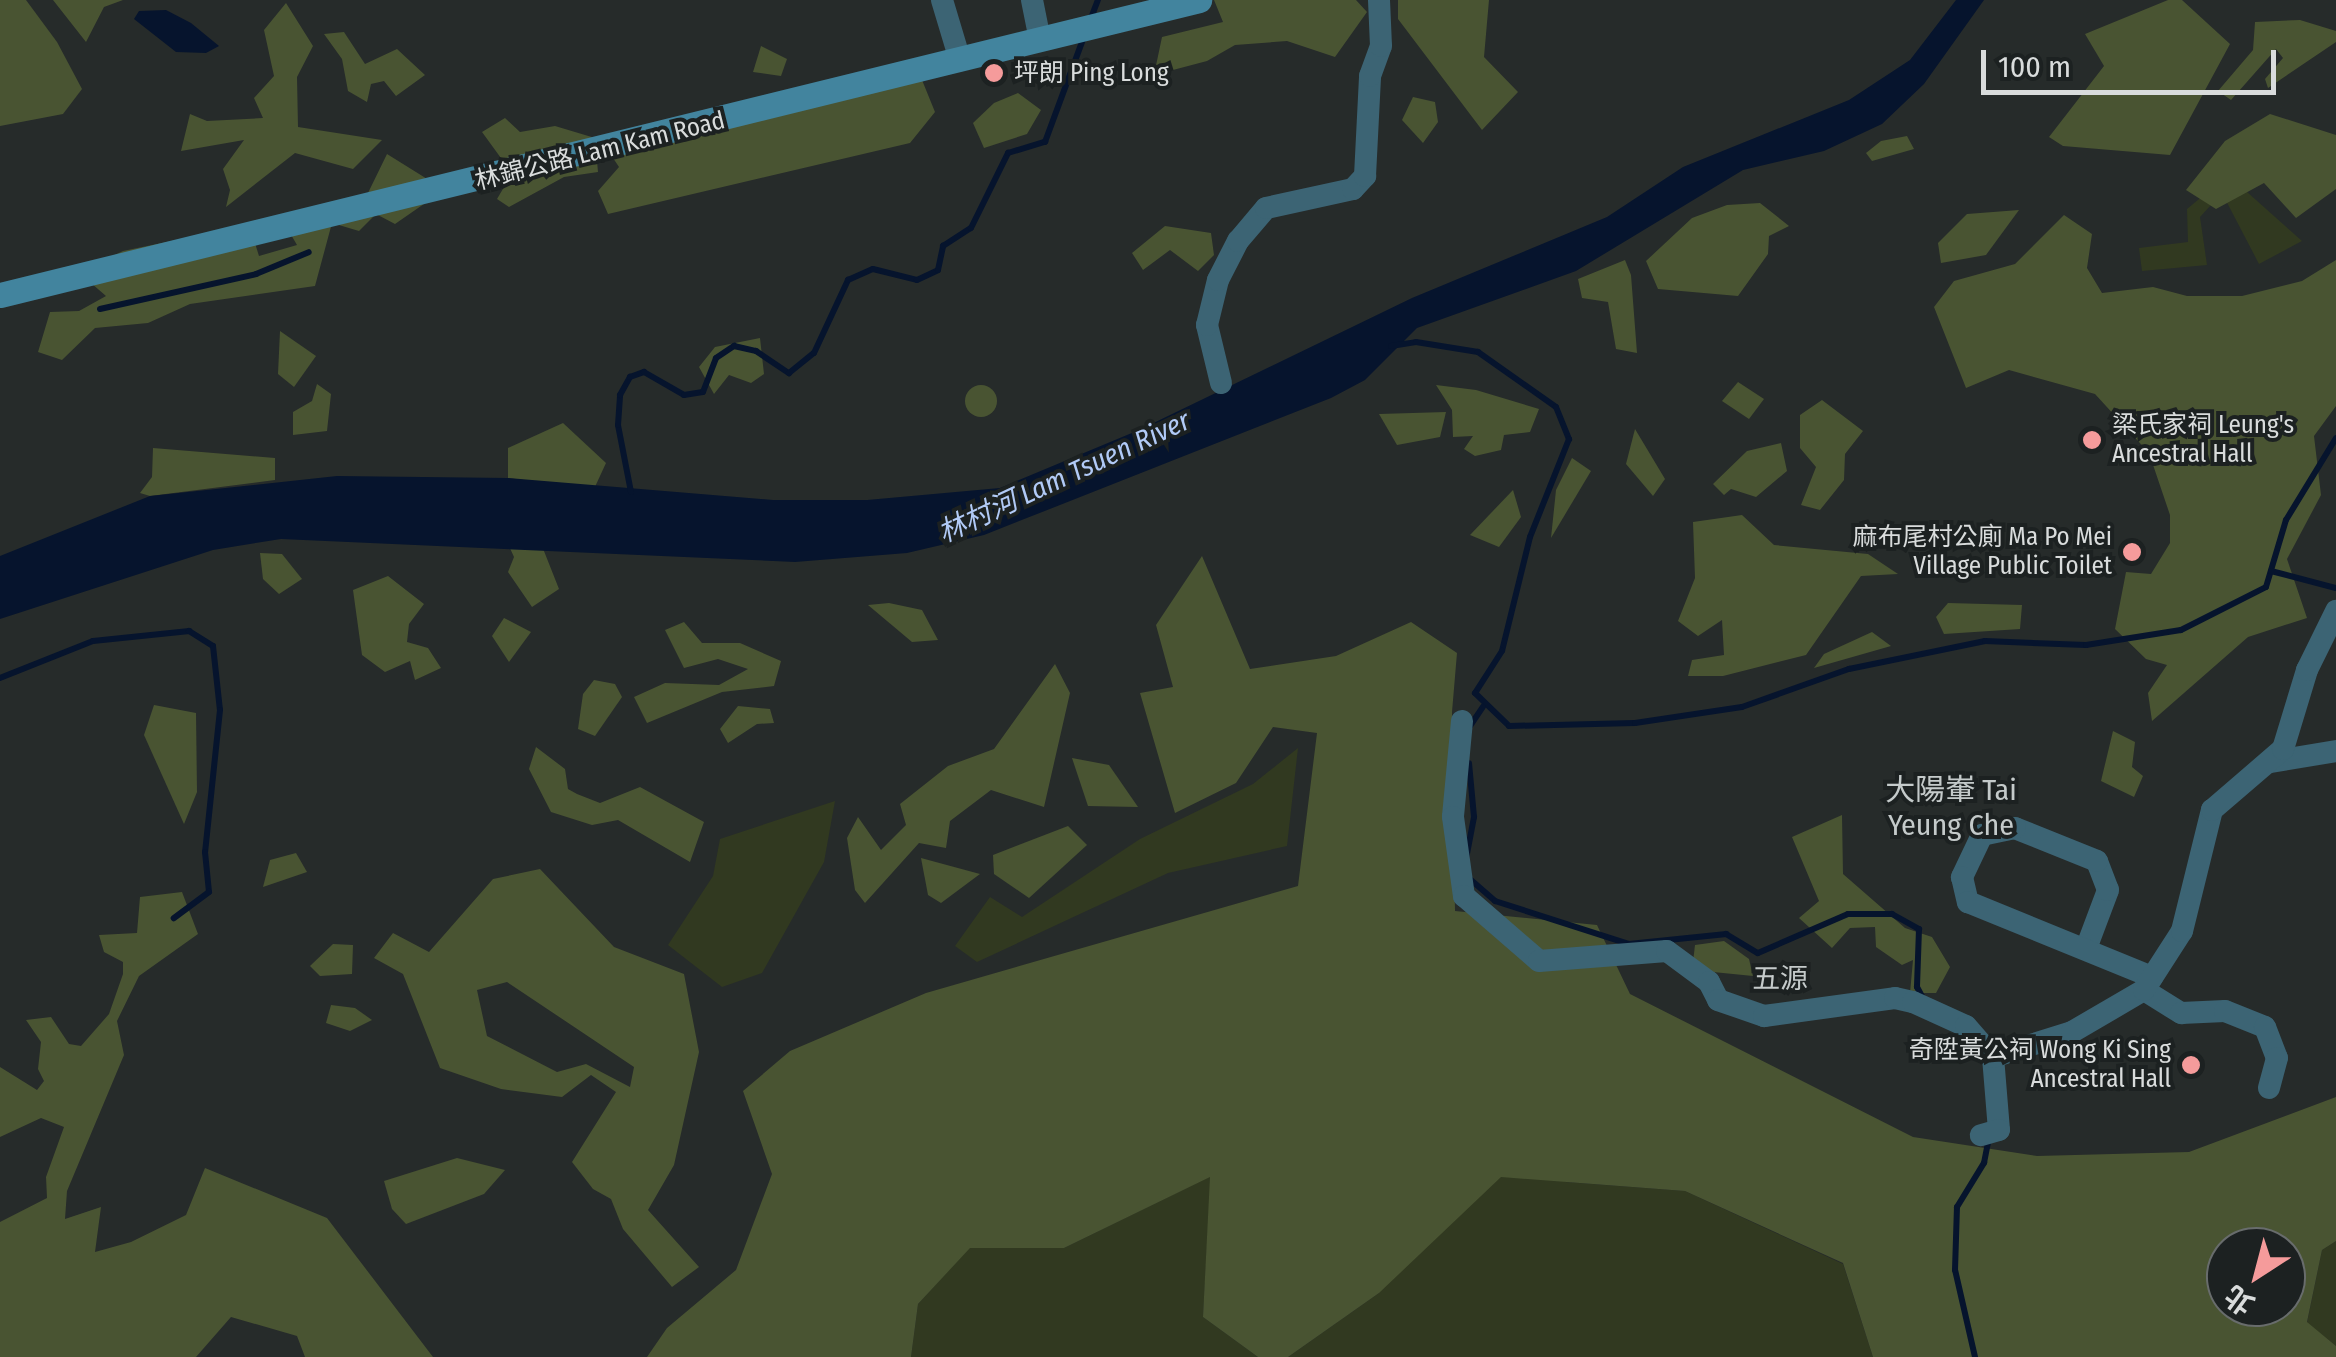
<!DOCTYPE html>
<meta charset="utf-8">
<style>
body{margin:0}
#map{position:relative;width:2336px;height:1357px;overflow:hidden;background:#262b2a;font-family:"Fira Sans Condensed","Noto Sans TC",sans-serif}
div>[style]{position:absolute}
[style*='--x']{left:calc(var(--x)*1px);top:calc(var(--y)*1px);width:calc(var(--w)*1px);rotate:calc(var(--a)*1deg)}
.green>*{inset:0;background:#313920}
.forest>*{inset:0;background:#495432}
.round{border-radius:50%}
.water>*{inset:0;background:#06142d}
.stream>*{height:6px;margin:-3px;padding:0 3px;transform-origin:3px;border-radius:3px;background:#06142d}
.street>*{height:22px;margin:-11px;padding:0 11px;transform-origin:11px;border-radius:11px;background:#3c6474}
.secondary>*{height:25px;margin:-12.5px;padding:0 12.5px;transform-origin:12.5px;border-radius:12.5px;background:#42849e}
.dots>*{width:28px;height:28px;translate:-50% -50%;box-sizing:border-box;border:5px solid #1c2121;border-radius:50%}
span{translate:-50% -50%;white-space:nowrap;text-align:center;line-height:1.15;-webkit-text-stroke:8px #1c2121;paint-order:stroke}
.poi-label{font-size:25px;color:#d9dcdc}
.left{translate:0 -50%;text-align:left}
.right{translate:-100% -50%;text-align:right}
.street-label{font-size:25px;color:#d9dcdc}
.water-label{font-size:28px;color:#b1caf6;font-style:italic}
.neighbourhood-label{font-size:28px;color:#c4caca}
.quarter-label{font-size:30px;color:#c4caca}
.north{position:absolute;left:2206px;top:1227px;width:100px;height:100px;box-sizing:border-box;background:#1c2121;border:2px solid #686c6c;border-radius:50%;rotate:216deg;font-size:28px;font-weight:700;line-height:40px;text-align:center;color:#d9dcdc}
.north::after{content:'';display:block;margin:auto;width:35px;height:45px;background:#f59b9b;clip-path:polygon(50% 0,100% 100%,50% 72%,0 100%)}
.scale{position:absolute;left:1981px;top:50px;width:295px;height:45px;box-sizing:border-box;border:5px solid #d9dcdc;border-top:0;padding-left:12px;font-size:30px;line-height:35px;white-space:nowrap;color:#d9dcdc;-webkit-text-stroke:8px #1c2121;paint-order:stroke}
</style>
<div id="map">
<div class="green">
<div style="clip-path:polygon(2228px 175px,2302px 241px,2259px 264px,2222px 193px,2200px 217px,2207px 265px,2142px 271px,2139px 248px,2188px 242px,2187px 209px)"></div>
<div style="clip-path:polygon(1298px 748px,1287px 846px,1168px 873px,977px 962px,955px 946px,990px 897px,1022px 917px,1140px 839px,1253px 784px)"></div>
<div style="clip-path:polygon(835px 801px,824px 862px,762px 973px,722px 987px,668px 945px,713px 876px,720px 839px)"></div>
<div style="clip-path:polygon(1410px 1097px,1566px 1182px,1685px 1191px,1843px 1264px,1873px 1357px,1288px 1357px,1379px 1293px)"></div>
<div style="clip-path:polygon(1211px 1176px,1203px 1317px,1258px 1357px,911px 1357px,918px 1304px,970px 1247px,1064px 1248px)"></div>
<div style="clip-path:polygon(2336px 1241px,2336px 1346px,2307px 1323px,2322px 1250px)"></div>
</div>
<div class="forest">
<div style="clip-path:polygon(0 0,26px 0,57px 42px,82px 89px,63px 114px,0 126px)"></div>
<div style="clip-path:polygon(53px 0,123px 0,104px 7px,86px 42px)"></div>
<div style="clip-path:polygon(1214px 0,1356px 0,1367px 12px,1335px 57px,1287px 41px,1235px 45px,1207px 61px,1154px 75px,1162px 37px,1223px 22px)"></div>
<div style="clip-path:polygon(1398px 0,1489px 0,1484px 57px,1518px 92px,1482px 130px,1398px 19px)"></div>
<div style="clip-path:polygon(2168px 0,2182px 0,2230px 44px,2170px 155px,2063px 146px,2049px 137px,2104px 66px,2085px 34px)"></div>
<div style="clip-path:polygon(286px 3px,313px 46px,297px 77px,298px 127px,382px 140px,353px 169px,295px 153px,226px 207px,230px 190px,223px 169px,244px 140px,181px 151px,190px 114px,207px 121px,263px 118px,254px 98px,274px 76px,264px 30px)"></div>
<div style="clip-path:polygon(2300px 20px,2336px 31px,2336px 42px,2268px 88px,2265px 79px,2283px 58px,2276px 49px,2231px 100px,2218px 91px,2253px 50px,2255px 22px)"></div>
<div style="clip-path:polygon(344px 32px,365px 64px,397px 49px,425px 75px,396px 96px,384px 81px,371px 84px,367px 102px,348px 91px,342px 59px,324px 34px)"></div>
<div style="clip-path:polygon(761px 46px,787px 59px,781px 76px,753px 72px)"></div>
<div style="clip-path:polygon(922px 80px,935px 112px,910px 143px,608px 214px,598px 191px,619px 167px,611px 155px)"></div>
<div style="clip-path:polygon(1018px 93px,1041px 110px,1027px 134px,984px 148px,973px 123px,994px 103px)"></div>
<div style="clip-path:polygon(1413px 97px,1435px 102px,1438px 122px,1423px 143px,1402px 120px)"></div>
<div style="clip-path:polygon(2270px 114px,2336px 135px,2336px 189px,2296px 218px,2264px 183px,2216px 209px,2186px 190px,2225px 141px)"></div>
<div style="clip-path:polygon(505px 118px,520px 132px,555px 126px,595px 138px,598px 172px,564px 177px,509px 207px,497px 199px,507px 182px,506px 165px,482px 132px)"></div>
<div style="clip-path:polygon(1907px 136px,1914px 149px,1872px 161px,1866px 153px,1881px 141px)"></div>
<div style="clip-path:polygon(387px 154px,432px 182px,434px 197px,395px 224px,376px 214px,359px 231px,332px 223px,315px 286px,190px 304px,148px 323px,95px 328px,62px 360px,38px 352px,50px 312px,79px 311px,106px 296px,91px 283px,92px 266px,123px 251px,191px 237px,254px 240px,259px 256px,297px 245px,290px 233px,367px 195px)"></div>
<div style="clip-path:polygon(1760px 203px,1789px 226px,1769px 236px,1768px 254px,1738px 296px,1658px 289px,1646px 261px,1692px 218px,1727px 205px)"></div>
<div style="clip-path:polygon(2019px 210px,1986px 255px,1941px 263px,1938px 243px,1967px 214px)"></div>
<div style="clip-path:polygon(2064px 215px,2092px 234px,2087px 268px,2102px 293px,2153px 287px,2187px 296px,2242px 296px,2302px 281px,2336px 260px,2336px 406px,2314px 436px,2321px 495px,2287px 559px,2307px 618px,2248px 637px,2152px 721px,2148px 693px,2167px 665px,2146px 659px,2115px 629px,2126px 572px,2151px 574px,2170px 543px,2170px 515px,2149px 453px,2095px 394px,2009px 370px,1966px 388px,1934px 307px,1954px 281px,2015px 264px)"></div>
<div style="clip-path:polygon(1165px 226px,1211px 233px,1214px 255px,1198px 271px,1170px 250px,1143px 270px,1132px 253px)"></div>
<div style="clip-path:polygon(1625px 260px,1631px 275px,1637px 353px,1616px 349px,1608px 302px,1582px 298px,1578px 279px)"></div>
<div style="clip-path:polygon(280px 331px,316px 356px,294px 387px,278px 374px)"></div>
<div style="clip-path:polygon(760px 338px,764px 374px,751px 383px,729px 375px,714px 394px,699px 367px,715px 347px)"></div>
<div style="clip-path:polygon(1738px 382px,1764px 399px,1749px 419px,1722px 401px)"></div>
<div style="clip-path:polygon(317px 384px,331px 394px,327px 431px,293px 435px,293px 412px,312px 401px)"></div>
<div style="clip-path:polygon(1436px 385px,1476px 390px,1539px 409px,1530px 432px,1504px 435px,1501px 450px,1475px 456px,1464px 449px,1473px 436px,1453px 437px,1452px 410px)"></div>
<div class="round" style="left:965px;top:385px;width:32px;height:32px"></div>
<div style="clip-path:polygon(1822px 400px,1863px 431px,1845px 454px,1844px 480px,1820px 510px,1801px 505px,1816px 467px,1800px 448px,1800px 415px)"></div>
<div style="clip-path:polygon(1446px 412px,1440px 437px,1397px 445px,1379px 414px)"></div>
<div style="clip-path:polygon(563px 423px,606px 463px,594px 489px,508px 478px,508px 448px)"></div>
<div style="clip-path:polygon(1635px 429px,1665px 479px,1653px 496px,1626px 464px)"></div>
<div style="clip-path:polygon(1781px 443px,1787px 471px,1756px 497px,1731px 489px,1724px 495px,1713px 484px,1747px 451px)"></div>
<div style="clip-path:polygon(153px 448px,275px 458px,275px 480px,150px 496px,140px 493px,152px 477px)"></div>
<div style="clip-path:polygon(1572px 458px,1591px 471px,1551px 538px,1556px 490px)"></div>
<div style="clip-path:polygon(1513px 490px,1521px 517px,1499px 547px,1470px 535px)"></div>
<div style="clip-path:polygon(1742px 515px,1774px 545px,1868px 554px,1898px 574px,1861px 576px,1806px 655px,1723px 676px,1688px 676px,1692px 660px,1724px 655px,1722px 620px,1698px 636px,1678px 621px,1695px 578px,1693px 522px)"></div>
<div style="clip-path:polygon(509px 546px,542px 546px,559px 589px,532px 607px,508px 572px,514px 557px)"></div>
<div style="clip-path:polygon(260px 553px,282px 554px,302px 579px,279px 594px,263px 579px)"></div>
<div style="clip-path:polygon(evenodd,1202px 556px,1250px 669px,1336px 656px,1411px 622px,1457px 653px,1452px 712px,1455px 911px,1597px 925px,1630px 994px,1913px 1137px,2037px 1156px,2189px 1152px,2336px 1097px,2336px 1241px,2322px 1250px,2307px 1322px,2336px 1346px,2336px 1357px,1873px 1357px,1843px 1263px,1685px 1191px,1501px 1177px,1379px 1293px,1288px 1357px,1258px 1357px,1203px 1317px,1210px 1177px,1064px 1248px,970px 1248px,918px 1304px,911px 1357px,647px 1357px,667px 1328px,736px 1270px,772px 1174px,743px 1091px,790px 1051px,926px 993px,1298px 886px,1317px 733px,1273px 727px,1236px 783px,1175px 813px,1140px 693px,1173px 687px,1156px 625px,1202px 556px,2226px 1247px,2286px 1247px,2286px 1307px,2226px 1307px,2226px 1247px)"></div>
<div style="clip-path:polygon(388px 576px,424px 604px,409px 624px,407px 642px,428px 648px,441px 668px,415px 680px,410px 661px,385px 672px,362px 655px,353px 590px)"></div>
<div style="clip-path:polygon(889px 603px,922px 610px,938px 640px,912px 642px,868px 605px)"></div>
<div style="clip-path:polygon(1948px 603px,2022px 605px,2020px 629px,1944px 634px,1936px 617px)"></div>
<div style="clip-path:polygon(504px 618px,531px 632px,509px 662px,492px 636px)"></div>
<div style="clip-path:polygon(684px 622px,702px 643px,740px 643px,781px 661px,774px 686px,722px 692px,647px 723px,634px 697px,665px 683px,719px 685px,748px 669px,718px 659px,684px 668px,665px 630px)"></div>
<div style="clip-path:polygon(1872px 632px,1891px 646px,1814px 668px,1824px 654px)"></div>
<div style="clip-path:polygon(1055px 664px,1070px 693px,1044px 807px,991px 790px,950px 821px,946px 848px,919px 843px,865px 903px,855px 890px,847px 838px,858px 817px,881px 850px,906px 825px,900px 804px,948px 766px,994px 749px)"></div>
<div style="clip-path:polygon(594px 680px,615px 684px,622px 697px,595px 736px,578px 729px,583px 694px)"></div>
<div style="clip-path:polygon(154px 705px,196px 713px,197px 792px,184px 824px,144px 735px)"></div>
<div style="clip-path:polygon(738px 706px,770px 709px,774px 723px,757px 724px,728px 743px,720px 729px)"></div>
<div style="clip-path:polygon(2113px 731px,2135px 742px,2132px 767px,2143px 776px,2134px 797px,2101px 781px)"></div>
<div style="clip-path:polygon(536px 747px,565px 769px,568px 789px,577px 794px,600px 803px,640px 787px,704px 822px,690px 862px,618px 820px,592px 825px,551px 812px,529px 769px)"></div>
<div style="clip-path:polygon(1072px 758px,1109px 765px,1138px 807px,1088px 806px)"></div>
<div style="clip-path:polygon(1842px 815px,1843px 874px,1905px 928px,1932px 937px,1950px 967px,1936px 993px,1910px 993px,1913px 960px,1902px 965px,1876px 947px,1875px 927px,1850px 928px,1832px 948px,1799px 918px,1819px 901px,1792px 837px)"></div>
<div style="clip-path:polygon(1068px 826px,1087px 845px,1029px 898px,994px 874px,993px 855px)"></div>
<div style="clip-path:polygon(296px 853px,307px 872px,263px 887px,270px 860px)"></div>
<div style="clip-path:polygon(921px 858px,980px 874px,941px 903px,928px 895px)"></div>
<div style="clip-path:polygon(evenodd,540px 869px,614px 947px,684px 974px,699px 1052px,674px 1165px,648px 1210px,699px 1267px,672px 1287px,623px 1229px,611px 1199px,593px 1189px,572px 1162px,616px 1092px,591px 1075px,562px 1097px,501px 1089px,440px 1068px,403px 974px,374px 958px,393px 933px,429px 952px,493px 879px,540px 869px,507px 982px,634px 1067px,630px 1087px,586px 1064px,557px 1072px,487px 1036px,477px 990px,507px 982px)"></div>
<div style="clip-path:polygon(182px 892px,198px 934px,139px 976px,117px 1021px,124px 1055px,67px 1191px,65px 1219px,101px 1207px,95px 1252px,131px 1242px,186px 1215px,205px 1168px,327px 1218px,433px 1357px,305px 1357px,297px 1336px,231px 1317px,196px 1357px,0 1357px,0 1222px,47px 1198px,46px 1177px,64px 1127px,41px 1118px,0 1137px,0 1067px,37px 1090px,44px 1081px,38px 1069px,41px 1042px,26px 1020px,51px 1017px,69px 1044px,81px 1046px,109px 1014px,123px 974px,123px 962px,104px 952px,99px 935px,137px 933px,140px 897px)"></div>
<div style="clip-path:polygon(1724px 941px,1749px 959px,1753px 976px,1703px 971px,1693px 962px,1695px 945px)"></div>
<div style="clip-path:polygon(333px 944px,353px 945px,352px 974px,320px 976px,310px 966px)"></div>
<div style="clip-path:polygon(331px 1005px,355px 1008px,372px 1020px,350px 1031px,326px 1023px)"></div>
<div style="clip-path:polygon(457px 1158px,505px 1170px,484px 1194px,406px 1224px,392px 1209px,384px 1181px)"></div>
</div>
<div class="water">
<div style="clip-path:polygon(1956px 0,1984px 0,1924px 84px,1882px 124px,1824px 151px,1743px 170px,1576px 271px,1417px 328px,1365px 380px,1331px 398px,984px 535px,907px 553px,795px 562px,281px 539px,213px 550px,0 619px,0 556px,150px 496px,337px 476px,508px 478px,773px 500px,867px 500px,1000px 488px,1139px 430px,1412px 298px,1607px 217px,1683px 167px,1849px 100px,1910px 60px)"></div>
<div style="clip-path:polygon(166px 10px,191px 23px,219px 46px,206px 53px,176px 52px,134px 19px,139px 11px)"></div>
</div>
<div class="stream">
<div style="--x:1091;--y:18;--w:19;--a:-69"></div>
<div style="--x:100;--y:309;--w:160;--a:-12.6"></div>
<div style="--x:256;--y:274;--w:57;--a:-22.5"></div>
<div style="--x:1391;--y:346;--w:25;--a:-9"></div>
<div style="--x:1416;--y:342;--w:63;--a:9.2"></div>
<div style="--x:1478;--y:352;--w:95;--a:35.2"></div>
<div style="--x:1556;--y:407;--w:35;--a:68"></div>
<div style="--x:1569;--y:439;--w:105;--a:111.7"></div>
<div style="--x:1530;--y:537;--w:117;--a:103.8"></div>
<div style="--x:1502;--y:651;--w:50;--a:122.7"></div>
<div style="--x:1475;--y:693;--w:47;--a:44.1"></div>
<div style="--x:1509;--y:726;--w:126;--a:-1.4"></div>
<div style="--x:1635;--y:723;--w:108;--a:-8.5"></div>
<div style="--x:1742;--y:707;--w:114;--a:-19.6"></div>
<div style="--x:1849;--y:669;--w:139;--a:-11.6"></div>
<div style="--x:1985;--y:641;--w:101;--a:2.3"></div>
<div style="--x:2086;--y:645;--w:96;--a:-9"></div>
<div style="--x:2181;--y:630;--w:95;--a:-26.8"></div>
<div style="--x:2266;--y:587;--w:70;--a:-73.4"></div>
<div style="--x:2286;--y:520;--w:96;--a:-58.6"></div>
<div style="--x:631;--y:492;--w:68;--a:-101"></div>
<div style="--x:618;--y:425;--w:30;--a:-86"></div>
<div style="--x:620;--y:395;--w:21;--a:-61"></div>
<div style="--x:630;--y:377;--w:15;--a:-20"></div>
<div style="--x:644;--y:372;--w:46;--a:29.9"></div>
<div style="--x:684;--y:395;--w:19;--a:-9"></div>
<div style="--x:703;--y:392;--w:36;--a:-69"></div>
<div style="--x:716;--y:358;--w:22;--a:-34"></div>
<div style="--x:734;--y:346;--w:23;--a:13"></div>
<div style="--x:756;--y:351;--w:40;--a:34"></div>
<div style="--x:789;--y:373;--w:32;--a:-39"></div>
<div style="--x:814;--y:353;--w:81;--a:-65"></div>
<div style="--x:848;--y:280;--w:27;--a:-24"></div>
<div style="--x:873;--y:269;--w:45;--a:14"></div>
<div style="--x:917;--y:280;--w:23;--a:-25"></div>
<div style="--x:938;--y:270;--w:25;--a:-78"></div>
<div style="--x:943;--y:246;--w:33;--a:-33"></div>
<div style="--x:971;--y:228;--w:84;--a:-63.7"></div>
<div style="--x:1008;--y:153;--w:39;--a:-17"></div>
<div style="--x:1045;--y:142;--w:115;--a:-69.7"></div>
<div style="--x:2271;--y:571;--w:67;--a:14.7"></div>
<div style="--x:0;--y:678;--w:100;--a:-21.7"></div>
<div style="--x:93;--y:641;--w:97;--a:-5.9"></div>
<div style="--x:189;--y:631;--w:28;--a:32"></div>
<div style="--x:213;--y:646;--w:64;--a:83.8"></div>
<div style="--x:220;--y:710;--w:143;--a:96"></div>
<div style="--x:205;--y:852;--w:40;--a:84.3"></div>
<div style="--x:209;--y:892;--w:44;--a:143.4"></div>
<div style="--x:1470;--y:726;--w:23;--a:-56"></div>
<div style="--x:1466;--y:859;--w:43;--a:-79.2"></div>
<div style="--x:1474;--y:817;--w:54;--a:-95.3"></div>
<div style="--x:1471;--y:880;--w:32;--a:41"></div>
<div style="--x:1495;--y:901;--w:141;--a:17.8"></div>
<div style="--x:1629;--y:944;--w:98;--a:-5.9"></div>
<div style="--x:1726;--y:934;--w:37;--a:31"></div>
<div style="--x:1758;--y:953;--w:98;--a:-23.4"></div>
<div style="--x:1848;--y:914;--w:44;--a:0"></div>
<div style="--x:1892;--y:914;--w:31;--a:29"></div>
<div style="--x:1919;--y:929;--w:58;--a:92"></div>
<div style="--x:1917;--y:987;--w:15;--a:62"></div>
<div style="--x:1975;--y:1357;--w:89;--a:-102.9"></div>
<div style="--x:1955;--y:1270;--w:63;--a:-88.2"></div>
<div style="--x:1957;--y:1207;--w:52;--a:-58.5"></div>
<div style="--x:1984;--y:1163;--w:26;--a:-79"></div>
</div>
<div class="street">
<div style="--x:942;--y:0;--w:63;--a:73.3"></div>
<div style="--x:1032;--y:0;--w:41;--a:78.7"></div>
<div style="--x:1221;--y:383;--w:60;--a:-103.6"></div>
<div style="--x:1207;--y:325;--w:46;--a:-76.3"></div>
<div style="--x:1218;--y:280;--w:44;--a:-62.9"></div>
<div style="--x:1238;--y:241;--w:43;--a:-49.7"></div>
<div style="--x:1266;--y:208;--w:89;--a:-12.3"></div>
<div style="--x:1353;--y:189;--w:18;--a:-47"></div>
<div style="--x:1365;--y:176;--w:100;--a:-87.1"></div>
<div style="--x:1370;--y:76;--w:32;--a:-70"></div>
<div style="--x:1381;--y:46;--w:46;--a:-92.5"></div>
<div style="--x:1462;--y:721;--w:96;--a:95.4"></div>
<div style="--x:1453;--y:817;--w:80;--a:82.1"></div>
<div style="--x:1464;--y:896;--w:99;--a:40.9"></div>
<div style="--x:1539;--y:961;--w:128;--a:-4.5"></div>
<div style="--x:1667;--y:951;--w:52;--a:36.4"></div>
<div style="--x:1709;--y:982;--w:20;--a:63"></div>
<div style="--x:1718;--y:1000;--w:49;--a:19.2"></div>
<div style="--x:1764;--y:1016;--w:132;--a:-7.8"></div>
<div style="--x:1895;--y:998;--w:18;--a:13"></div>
<div style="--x:1913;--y:1002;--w:58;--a:24.4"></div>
<div style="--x:1966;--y:1026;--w:41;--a:48.9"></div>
<div style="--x:1993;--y:1057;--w:73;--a:85.3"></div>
<div style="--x:1999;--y:1130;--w:19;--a:164"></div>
<div style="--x:2271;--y:762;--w:66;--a:-9.6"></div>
<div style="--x:2087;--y:946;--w:60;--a:-69.4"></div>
<div style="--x:2108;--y:890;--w:31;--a:-111"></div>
<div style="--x:2097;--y:861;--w:88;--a:-158.1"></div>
<div style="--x:2015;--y:828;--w:34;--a:168"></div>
<div style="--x:1982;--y:835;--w:47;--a:115.5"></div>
<div style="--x:1962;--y:877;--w:26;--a:77"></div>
<div style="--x:1968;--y:902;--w:199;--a:22.2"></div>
<div style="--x:2144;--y:990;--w:44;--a:31.9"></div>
<div style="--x:2181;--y:1013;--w:44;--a:-2.6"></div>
<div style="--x:2225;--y:1011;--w:43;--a:21.8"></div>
<div style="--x:2265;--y:1027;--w:33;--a:69"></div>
<div style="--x:2277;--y:1058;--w:31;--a:105"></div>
<div style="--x:1993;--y:1057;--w:83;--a:-17.6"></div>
<div style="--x:2072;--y:1032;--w:83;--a:-30.3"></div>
<div style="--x:2144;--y:990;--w:70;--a:-57.2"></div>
<div style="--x:2182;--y:931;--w:125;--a:-76.1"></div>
<div style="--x:2212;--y:810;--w:94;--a:-40.7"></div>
<div style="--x:2283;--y:749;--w:83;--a:-73.1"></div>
<div style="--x:2307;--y:670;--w:66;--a:-63.8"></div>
</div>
<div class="secondary">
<div style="--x:0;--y:295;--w:1235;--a:-13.82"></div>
</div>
<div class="dots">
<div style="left:994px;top:73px;background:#f59b9b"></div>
<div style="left:2092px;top:440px;background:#f59b9b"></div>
<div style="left:2132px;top:552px;background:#f59b9b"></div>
<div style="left:2191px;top:1065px;background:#f59b9b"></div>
</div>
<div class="poi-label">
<span class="left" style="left:1014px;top:73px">坪朗 Ping Long</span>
<span class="left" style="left:2112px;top:440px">梁氏家祠 Leung's<br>Ancestral Hall</span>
<span class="right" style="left:2112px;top:552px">麻布尾村公廁 Ma Po Mei<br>Village Public Toilet</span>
<span class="right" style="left:2171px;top:1065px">奇陞黃公祠 Wong Ki Sing<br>Ancestral Hall</span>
</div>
<div class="street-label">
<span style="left:600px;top:151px;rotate:-14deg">林錦公路 Lam Kam Road</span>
</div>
<div class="water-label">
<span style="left:1064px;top:477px;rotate:-25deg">林村河 Lam Tsuen River</span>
</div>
<div class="neighbourhood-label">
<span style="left:1780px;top:979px">五源</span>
</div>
<div class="quarter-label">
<span style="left:1951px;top:807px">大陽輋 Tai<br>Yeung Che</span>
</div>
<div class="north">北</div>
<div class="scale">100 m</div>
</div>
